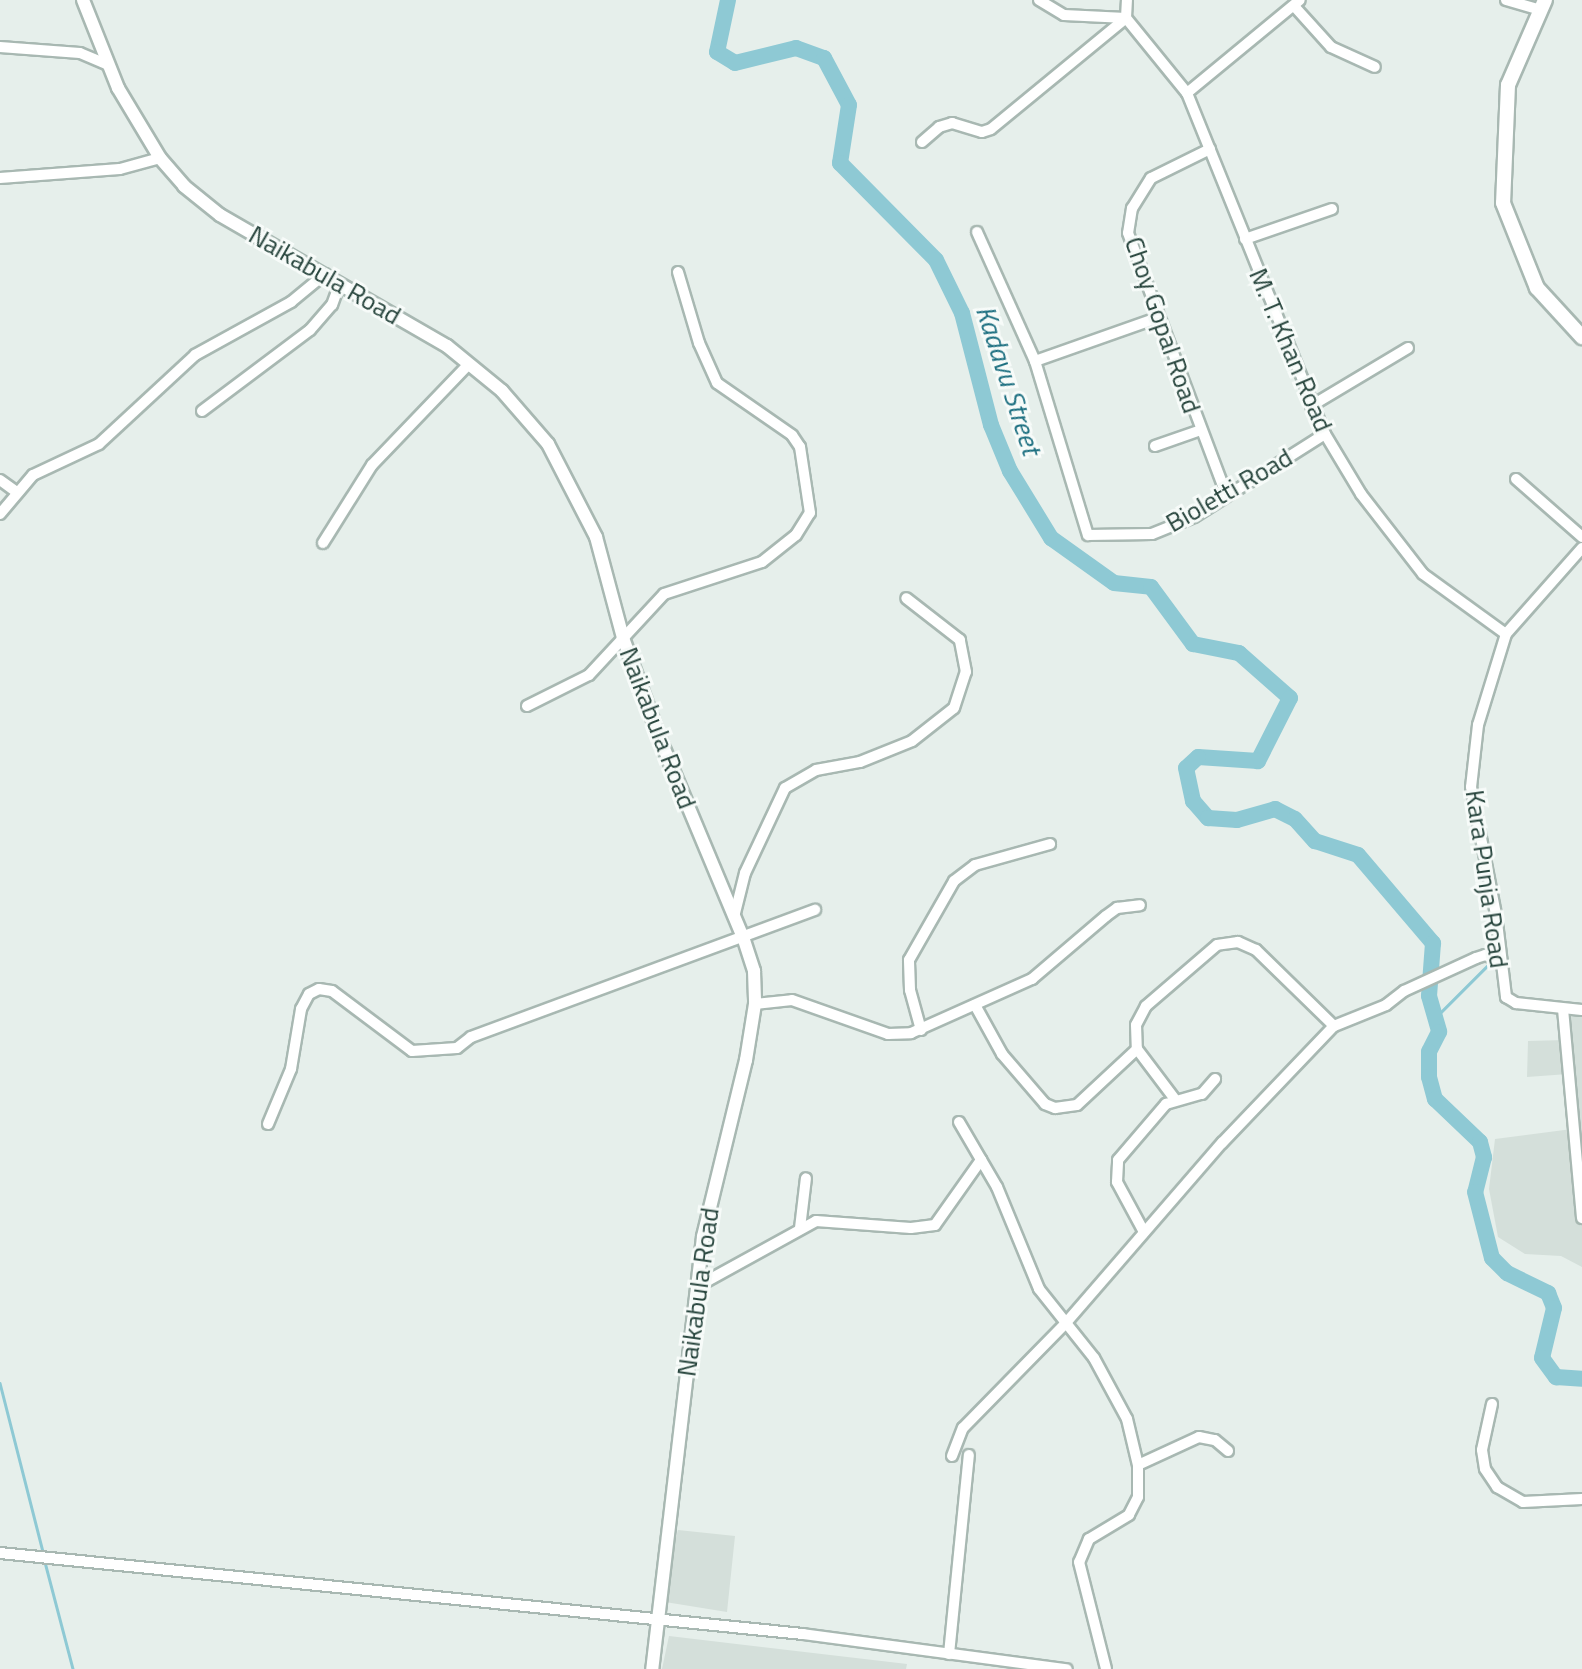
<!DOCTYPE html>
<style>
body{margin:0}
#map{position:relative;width:1582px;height:1669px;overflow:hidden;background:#e6efeb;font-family:"Titillium Web",sans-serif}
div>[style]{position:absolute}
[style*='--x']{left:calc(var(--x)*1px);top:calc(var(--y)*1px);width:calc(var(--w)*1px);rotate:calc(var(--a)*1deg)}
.built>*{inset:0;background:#d4dfda}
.stream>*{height:2.5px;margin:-1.25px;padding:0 1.25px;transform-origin:1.25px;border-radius:1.25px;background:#8ec9d4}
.river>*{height:16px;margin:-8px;padding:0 8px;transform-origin:8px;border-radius:8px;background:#8ec9d4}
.roads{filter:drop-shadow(2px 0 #a8b8b2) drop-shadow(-2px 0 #a8b8b2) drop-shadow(0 2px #a8b8b2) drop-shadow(0 -2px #a8b8b2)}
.minor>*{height:10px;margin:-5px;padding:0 5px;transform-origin:5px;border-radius:5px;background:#fff}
.tertiary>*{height:12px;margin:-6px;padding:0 6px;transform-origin:6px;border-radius:6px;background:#fff}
.secondary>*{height:14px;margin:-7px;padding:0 7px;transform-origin:7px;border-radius:7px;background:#fff}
span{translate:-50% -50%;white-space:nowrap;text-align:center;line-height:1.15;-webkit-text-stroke:6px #f7fbf9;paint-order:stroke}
.street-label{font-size:26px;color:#24423a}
.water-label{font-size:28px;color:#1c6f80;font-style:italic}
</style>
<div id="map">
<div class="built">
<div style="clip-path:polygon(1563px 1009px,1582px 1010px,1582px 1267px,1561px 1256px,1525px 1254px,1498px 1237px,1489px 1189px,1495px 1139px,1572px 1129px,1568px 1074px,1527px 1077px,1528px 1041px,1566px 1040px)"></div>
<div style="clip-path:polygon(678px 1530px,735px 1536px,727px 1612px,659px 1601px)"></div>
<div style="clip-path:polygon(669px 1636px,907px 1664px,906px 1669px,662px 1669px)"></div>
</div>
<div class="stream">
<div style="--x:1435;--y:1018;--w:78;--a:-45"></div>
<div style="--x:0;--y:1383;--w:174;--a:75.7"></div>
<div style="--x:45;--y:1562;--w:111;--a:75.3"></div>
</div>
<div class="river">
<div style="--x:728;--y:0;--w:53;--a:101.9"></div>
<div style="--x:717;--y:52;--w:21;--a:31"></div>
<div style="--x:735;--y:63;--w:63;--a:-13.8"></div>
<div style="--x:796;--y:48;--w:30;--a:20"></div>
<div style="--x:824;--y:58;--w:53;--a:62"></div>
<div style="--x:849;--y:105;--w:59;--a:98.8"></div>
<div style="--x:840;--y:163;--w:136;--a:45.3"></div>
<div style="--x:936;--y:260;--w:59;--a:63.9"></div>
<div style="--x:962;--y:313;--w:116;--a:75.5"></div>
<div style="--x:991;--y:425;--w:50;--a:67.6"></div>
<div style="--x:1010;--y:471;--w:79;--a:58.5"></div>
<div style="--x:1051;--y:538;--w:77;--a:35.5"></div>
<div style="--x:1114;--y:583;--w:37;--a:6"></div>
<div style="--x:1151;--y:587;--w:71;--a:53.6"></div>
<div style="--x:1193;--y:644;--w:47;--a:11.1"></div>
<div style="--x:1239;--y:653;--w:68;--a:41.4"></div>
<div style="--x:1290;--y:698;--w:71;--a:116.9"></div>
<div style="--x:1258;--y:761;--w:60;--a:-176.2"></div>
<div style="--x:1198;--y:757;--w:16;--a:137"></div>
<div style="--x:1186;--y:768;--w:34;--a:78"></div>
<div style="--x:1193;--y:801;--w:23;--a:49"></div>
<div style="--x:1208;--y:818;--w:29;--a:4"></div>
<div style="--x:1237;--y:820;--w:40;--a:-16"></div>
<div style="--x:1275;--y:809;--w:22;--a:27"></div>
<div style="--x:1295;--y:819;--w:30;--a:48"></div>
<div style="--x:1315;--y:841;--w:45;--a:18"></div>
<div style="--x:1358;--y:855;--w:116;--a:49.6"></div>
<div style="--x:1433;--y:943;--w:53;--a:94.3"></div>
<div style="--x:1429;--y:996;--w:37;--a:74"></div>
<div style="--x:1439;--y:1032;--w:22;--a:117"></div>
<div style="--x:1429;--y:1052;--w:25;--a:90"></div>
<div style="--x:1429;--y:1077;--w:23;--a:75"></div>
<div style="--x:1435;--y:1099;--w:62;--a:43.7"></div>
<div style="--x:1480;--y:1142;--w:16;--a:75"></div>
<div style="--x:1484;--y:1157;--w:36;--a:104"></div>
<div style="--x:1475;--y:1192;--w:68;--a:75.6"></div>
<div style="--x:1492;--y:1258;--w:21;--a:45"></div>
<div style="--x:1507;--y:1273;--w:46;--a:26"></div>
<div style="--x:1548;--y:1293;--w:16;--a:68"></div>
<div style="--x:1554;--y:1308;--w:51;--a:103.5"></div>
<div style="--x:1542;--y:1358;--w:24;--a:54"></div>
<div style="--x:1556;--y:1377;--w:26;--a:4"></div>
</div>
<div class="roads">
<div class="minor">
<div style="--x:1039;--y:0;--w:29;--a:31"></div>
<div style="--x:1064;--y:15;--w:62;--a:2.8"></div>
<div style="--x:1126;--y:18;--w:97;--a:50.9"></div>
<div style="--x:1187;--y:93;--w:368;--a:68"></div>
<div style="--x:1325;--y:434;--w:70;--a:59"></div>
<div style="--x:1361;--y:494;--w:101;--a:52.2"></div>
<div style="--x:1423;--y:574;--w:102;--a:35.9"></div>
<div style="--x:1506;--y:0;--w:33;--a:16"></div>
<div style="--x:1294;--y:6;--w:55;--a:47.9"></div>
<div style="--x:1331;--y:47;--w:48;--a:24.4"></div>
<div style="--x:0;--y:47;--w:80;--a:4.3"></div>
<div style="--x:80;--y:53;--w:30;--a:23"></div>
<div style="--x:1187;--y:93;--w:146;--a:-39.5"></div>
<div style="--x:922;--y:142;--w:23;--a:-41"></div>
<div style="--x:939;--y:127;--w:14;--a:-17"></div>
<div style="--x:952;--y:123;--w:31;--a:17"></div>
<div style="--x:982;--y:132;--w:9;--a:-18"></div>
<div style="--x:991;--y:129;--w:175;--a:-39.4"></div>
<div style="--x:1126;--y:18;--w:18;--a:-87"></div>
<div style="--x:1210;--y:149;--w:66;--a:153.8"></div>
<div style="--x:1151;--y:178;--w:36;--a:122"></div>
<div style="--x:1132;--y:208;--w:25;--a:99"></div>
<div style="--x:1128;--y:233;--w:281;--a:69.4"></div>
<div style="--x:0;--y:178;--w:120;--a:-4.3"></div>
<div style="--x:120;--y:169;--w:41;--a:-15.4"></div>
<div style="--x:977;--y:232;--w:141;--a:65.8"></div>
<div style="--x:1035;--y:361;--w:182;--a:73.1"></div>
<div style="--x:1088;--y:535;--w:64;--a:-0.9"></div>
<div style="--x:1152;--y:534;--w:45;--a:-22"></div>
<div style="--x:1194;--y:517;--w:155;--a:-32.4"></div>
<div style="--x:1245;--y:239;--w:92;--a:-19"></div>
<div style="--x:1035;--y:361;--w:129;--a:-19.4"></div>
<div style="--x:1311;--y:406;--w:113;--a:-30.9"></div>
<div style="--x:202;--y:411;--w:135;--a:-36.9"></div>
<div style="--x:310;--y:330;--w:33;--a:-49"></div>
<div style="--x:332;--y:305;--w:23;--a:-70"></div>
<div style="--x:1155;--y:446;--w:49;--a:-19.2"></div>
<div style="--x:1516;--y:479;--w:88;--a:41.3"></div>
<div style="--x:0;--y:480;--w:19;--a:36"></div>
<div style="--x:0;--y:514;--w:51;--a:-49.8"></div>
<div style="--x:33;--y:475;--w:73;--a:-25.2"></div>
<div style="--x:99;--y:444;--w:131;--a:-42.8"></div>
<div style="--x:195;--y:355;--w:110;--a:-28.9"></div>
<div style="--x:291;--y:302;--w:44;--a:-39.5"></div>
<div style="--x:323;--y:543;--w:92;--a:-57.9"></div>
<div style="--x:372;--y:465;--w:140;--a:-46.2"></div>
<div style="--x:1582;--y:548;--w:115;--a:131.5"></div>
<div style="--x:1506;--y:634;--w:95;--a:107.1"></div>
<div style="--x:1478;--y:725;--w:62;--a:96.4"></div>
<div style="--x:1471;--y:787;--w:129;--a:78.9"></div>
<div style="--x:1496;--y:914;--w:84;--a:83.1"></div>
<div style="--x:1506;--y:997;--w:12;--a:31"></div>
<div style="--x:1516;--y:1003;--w:66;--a:6.1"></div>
<div style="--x:527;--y:706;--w:69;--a:-26.6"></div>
<div style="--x:589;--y:675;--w:110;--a:-47.2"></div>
<div style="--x:664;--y:594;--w:103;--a:-18.1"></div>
<div style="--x:762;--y:562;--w:43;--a:-38.5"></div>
<div style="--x:796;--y:535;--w:26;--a:-58"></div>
<div style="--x:810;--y:513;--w:67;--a:-98.6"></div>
<div style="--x:800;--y:447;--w:14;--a:-124"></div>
<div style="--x:792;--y:435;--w:91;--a:-145.3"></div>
<div style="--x:717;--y:383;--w:44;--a:-114.2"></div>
<div style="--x:699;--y:343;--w:74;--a:-106.5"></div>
<div style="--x:734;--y:917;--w:45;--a:-76"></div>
<div style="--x:745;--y:873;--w:94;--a:-64.8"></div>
<div style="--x:785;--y:788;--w:36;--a:-30"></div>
<div style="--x:816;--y:770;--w:45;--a:-10.3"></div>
<div style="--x:860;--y:762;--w:56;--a:-22"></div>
<div style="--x:912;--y:741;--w:53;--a:-38.2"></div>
<div style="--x:954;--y:708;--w:38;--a:-72"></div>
<div style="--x:966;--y:672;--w:33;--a:-101"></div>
<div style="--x:960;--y:640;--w:68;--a:-142.1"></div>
<div style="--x:755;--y:1004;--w:37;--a:-6"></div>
<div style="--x:792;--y:1000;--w:102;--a:19.5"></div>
<div style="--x:888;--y:1034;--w:23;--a:-2"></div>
<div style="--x:911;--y:1033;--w:133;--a:-24.1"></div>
<div style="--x:1032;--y:979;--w:97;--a:-40.4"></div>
<div style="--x:1106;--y:916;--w:14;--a:-36"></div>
<div style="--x:1117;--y:908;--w:23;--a:-7"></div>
<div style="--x:975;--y:1005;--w:56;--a:61.1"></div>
<div style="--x:1002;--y:1054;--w:66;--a:49.3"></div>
<div style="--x:1045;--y:1104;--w:11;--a:22"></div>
<div style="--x:1055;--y:1108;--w:22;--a:-8"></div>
<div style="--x:1077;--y:1105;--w:82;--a:-43"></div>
<div style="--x:1563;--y:1009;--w:210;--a:84.8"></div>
<div style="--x:1334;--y:1026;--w:56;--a:-22"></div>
<div style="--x:1386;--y:1005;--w:23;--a:-38"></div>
<div style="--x:1404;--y:991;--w:79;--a:-24.6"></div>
<div style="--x:1476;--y:958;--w:9;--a:-18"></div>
<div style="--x:1485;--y:955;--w:15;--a:20"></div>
<div style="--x:921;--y:1030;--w:41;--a:-105.4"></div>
<div style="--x:910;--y:990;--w:30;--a:-92"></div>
<div style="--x:909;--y:960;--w:91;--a:-60.3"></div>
<div style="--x:954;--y:881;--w:26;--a:-37"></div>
<div style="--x:975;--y:865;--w:78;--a:-15.6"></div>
<div style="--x:959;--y:1122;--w:75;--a:59.7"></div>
<div style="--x:997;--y:1187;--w:110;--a:67.6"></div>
<div style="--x:1039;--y:1289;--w:88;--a:51.4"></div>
<div style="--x:1094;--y:1358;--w:69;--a:61.6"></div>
<div style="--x:1127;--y:1419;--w:47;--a:76.6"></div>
<div style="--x:1138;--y:1465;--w:32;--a:90"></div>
<div style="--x:1138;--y:1497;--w:20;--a:117"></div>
<div style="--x:1129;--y:1515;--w:47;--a:149"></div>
<div style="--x:1089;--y:1539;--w:25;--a:113"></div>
<div style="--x:1079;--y:1562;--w:110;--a:75.8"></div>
<div style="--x:268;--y:1124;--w:60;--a:-67.3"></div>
<div style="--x:291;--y:1069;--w:61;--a:-80.5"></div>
<div style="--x:301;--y:1009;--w:17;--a:-62"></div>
<div style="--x:309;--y:994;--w:11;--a:-27"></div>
<div style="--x:319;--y:989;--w:13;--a:9"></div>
<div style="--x:332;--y:991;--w:100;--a:36.9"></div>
<div style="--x:412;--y:1051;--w:45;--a:-3.8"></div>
<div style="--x:457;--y:1048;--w:18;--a:-38"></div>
<div style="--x:471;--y:1037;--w:367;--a:-20.3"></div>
<div style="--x:800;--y:1228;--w:50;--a:-83.2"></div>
<div style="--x:1144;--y:1232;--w:57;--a:-118.4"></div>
<div style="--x:1117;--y:1182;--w:22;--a:-87"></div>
<div style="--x:1118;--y:1160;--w:74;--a:-49.4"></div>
<div style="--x:1166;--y:1104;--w:37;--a:-16"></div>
<div style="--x:1202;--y:1094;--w:20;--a:-49"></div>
<div style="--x:698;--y:1286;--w:135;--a:-28.8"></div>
<div style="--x:816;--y:1221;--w:95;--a:4.2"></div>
<div style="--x:911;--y:1228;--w:24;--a:-7"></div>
<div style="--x:935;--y:1225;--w:80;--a:-54.7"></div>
<div style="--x:1492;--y:1404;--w:47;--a:102.3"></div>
<div style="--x:1482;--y:1450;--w:19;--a:81"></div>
<div style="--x:1485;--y:1469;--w:22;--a:56"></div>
<div style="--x:1497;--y:1487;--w:30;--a:30"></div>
<div style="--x:1523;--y:1502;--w:59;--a:-2.9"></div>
<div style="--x:952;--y:1456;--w:30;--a:-69"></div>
<div style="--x:963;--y:1428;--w:146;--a:-45.6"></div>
<div style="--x:1065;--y:1324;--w:240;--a:-49.1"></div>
<div style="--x:1222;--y:1143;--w:162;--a:-46.3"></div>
<div style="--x:1334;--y:1026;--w:109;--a:-135.7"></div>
<div style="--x:1256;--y:950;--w:20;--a:-156"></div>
<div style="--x:1238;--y:942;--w:21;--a:172"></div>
<div style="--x:1217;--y:945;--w:94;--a:139.3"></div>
<div style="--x:1146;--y:1006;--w:21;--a:118"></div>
<div style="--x:1136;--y:1025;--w:24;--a:88"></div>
<div style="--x:1137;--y:1049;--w:61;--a:52.9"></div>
<div style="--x:1138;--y:1465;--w:67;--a:-24.7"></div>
<div style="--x:1199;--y:1437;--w:16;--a:11"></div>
<div style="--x:1215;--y:1440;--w:17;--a:40"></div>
<div style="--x:0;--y:1553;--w:807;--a:5.76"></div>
<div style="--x:803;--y:1634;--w:266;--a:7.6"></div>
<div style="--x:949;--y:1654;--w:200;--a:-84.3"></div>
</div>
<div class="tertiary">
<div style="--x:83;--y:0;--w:95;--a:68.3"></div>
<div style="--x:118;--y:88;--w:82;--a:59"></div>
<div style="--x:160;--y:158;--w:37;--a:49"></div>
<div style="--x:184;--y:186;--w:46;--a:38.9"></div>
<div style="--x:220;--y:215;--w:262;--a:30"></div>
<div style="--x:447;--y:346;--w:71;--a:39.3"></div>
<div style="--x:502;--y:391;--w:70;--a:49"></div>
<div style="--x:548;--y:444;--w:105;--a:62.7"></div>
<div style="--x:596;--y:537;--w:105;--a:75"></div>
<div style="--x:623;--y:638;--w:108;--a:69.9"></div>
<div style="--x:660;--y:739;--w:218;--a:67.3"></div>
<div style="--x:744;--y:940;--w:33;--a:72"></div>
<div style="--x:754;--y:971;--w:33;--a:88"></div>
<div style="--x:755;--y:1004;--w:57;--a:99.1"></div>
<div style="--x:746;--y:1060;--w:182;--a:103.7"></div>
<div style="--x:703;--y:1237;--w:435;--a:96.7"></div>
</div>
<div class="secondary">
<div style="--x:1545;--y:0;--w:93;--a:113.5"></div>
<div style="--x:1508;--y:85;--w:118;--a:92.4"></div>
<div style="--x:1503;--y:203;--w:92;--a:68.2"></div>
<div style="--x:1537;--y:288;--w:67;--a:47.4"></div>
</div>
</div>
<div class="street-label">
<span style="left:325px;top:275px;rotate:30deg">Naikabula Road</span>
<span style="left:1163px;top:325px;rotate:71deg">Choy Gopal Road</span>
<span style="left:1291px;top:350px;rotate:67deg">M. T. Khan Road</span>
<span style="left:1229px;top:490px;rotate:-30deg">Bioletti Road</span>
<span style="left:658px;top:728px;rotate:69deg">Naikabula Road</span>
<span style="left:1487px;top:879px;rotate:82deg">Kara Punja Road</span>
<span style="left:698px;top:1292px;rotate:-82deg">Naikabula Road</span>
</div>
<div class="water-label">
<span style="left:1009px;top:380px;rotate:72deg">Kadavu Street</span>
</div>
</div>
